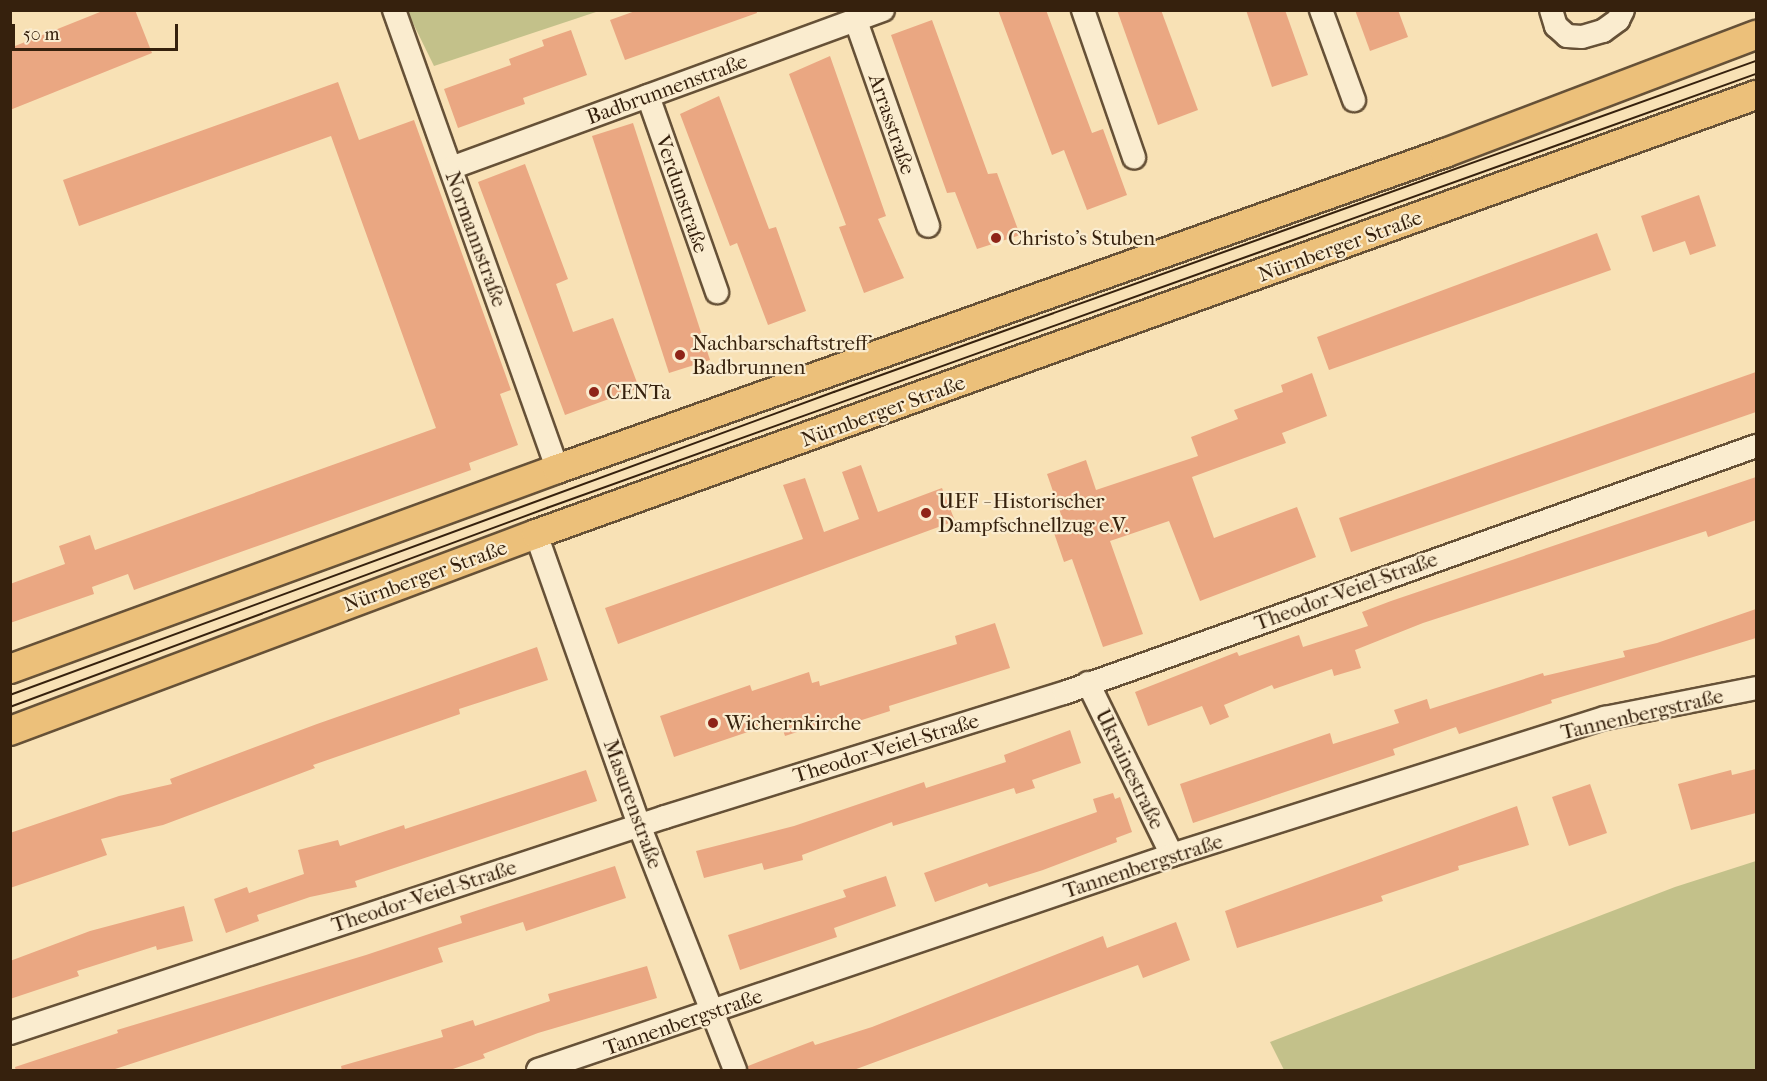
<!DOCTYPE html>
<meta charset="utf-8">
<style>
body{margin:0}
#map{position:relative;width:1767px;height:1081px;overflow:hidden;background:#f8e1b5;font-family:"IM FELL French Canon",serif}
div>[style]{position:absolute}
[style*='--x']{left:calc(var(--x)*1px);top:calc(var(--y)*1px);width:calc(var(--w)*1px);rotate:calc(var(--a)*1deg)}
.green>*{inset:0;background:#c3c18a}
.building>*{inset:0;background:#eaa782}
.roads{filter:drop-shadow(2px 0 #665137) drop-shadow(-2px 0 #665137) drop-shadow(0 2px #665137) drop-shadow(0 -2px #665137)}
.minor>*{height:22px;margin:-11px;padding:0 11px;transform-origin:11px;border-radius:11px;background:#faeccf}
.major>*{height:28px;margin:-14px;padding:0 14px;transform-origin:14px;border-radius:14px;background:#ecc07a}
.tram>*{height:1.5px;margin:-0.75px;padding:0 0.75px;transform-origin:0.75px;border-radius:0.75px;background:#36210d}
.dots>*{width:16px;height:16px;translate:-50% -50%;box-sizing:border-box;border:3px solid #faeccf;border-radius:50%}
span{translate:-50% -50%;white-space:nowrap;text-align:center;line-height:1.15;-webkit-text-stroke:4.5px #faeccf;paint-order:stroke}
.street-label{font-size:21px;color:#36210d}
.poi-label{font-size:21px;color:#36210d}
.left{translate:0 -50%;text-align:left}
.frame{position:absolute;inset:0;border:12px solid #36210d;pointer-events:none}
.scale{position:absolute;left:12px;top:24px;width:166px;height:27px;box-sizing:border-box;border:3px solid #36210d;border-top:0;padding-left:8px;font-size:18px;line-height:21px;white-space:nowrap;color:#36210d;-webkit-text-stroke:4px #faeccf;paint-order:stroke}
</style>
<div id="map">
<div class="green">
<div style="clip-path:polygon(407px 11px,599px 11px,434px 66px)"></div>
<div style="clip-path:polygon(1756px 861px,1756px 1070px,1284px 1070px,1270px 1042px,1675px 887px)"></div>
</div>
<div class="building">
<div style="clip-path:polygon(105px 10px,135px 10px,152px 53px,10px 110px,10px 48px)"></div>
<div style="clip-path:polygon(638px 10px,756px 10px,757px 13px,625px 60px,610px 20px)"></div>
<div style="clip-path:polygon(998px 10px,1046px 10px,1092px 133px,1103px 129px,1127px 195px,1087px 210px,1064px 150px,1052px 155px)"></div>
<div style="clip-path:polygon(1117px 10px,1161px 10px,1198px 110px,1158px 125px)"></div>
<div style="clip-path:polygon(1246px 10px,1285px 10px,1308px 75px,1272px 87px)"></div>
<div style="clip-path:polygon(1355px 10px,1398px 10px,1408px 37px,1370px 51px)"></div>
<div style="clip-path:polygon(932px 20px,988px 174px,997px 173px,1020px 235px,977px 249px,955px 192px,947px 193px,891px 35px)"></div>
<div style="clip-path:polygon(571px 30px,587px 75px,523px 98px,525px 104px,458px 128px,444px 89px,511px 65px,509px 59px,544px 46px,542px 40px)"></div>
<div style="clip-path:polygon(830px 56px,886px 216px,878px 219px,904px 278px,864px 293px,839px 227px,846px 225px,789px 74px)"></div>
<div style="clip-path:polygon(338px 82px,359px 140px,414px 120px,511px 390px,500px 394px,518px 445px,469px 463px,471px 470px,134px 590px,128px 574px,92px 587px,94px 594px,10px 623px,10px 584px,65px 564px,59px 546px,90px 535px,95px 550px,436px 428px,331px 136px,79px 226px,63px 180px)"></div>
<div style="clip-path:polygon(719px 96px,769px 229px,776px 227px,806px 311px,768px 325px,737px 243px,730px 246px,680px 114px)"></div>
<div style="clip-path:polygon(633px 123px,710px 360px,669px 373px,592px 136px)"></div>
<div style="clip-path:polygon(525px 164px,568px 279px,556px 284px,573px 332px,613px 318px,639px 388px,565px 415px,478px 182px)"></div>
<div style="clip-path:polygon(1699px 195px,1716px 246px,1690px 255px,1685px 241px,1653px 252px,1641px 216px)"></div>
<div style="clip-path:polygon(1597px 233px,1611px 270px,1329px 370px,1317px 337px)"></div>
<div style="clip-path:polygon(1756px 372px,1756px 412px,1351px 552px,1339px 518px)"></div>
<div style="clip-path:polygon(1312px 373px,1327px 416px,1282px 433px,1286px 443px,1192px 477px,1214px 538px,1297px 507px,1316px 557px,1200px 601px,1169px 521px,1110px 541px,1143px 634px,1103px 647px,1072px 559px,1064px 562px,1054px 533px,1066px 529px,1047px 474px,1086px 460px,1096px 490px,1198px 456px,1191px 437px,1238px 419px,1234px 410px,1283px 392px,1281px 385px)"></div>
<div style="clip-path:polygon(861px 465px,878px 512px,942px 488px,955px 521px,618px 644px,605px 608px,803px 539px,783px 485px,805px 478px,824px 532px,859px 519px,842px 472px)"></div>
<div style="clip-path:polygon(1756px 477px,1756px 520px,1708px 537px,1706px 531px,1423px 623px,1355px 650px,1361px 668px,1334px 676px,1332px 669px,1274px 689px,1272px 685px,1224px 705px,1229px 717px,1210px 725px,1202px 706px,1148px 726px,1135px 692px,1237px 652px,1239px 656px,1299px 635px,1303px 647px,1368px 626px,1362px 612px,1391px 601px)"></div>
<div style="clip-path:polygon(1756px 609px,1756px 638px,1551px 700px,1552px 703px,1459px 734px,1456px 727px,1393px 749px,1395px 755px,1193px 823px,1180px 784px,1330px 733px,1333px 744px,1399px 723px,1394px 710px,1427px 699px,1430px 709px,1543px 673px,1544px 676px,1625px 657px,1623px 651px,1657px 643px)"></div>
<div style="clip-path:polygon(995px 623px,1010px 668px,889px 706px,890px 711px,843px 726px,840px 718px,785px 736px,780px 721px,674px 757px,660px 716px,750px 685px,752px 691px,809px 672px,812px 683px,819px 681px,820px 686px,957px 644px,955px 636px)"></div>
<div style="clip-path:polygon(537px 647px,548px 680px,459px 709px,460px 714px,313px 765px,315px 768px,163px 825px,101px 839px,107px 855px,10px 888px,10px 833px,119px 796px,172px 784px,170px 779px,317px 724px)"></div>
<div style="clip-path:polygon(1070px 730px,1081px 763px,1032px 780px,1035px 788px,1016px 794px,1014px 788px,893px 826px,892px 822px,802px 855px,803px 860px,764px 870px,762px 863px,704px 878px,696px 851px,794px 826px,924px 782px,926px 788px,1006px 762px,1004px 755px)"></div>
<div style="clip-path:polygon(1756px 769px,1756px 813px,1691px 830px,1678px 784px,1731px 770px,1732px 775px)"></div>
<div style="clip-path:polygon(586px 770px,597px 801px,355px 881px,357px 887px,310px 897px,257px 915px,259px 921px,226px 933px,214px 899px,247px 887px,249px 893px,304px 874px,298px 850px,338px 840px,340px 846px,404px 825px,405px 829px)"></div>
<div style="clip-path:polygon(1590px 784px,1607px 833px,1569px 846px,1552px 797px)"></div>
<div style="clip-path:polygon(1113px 793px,1115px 799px,1120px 797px,1132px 832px,1116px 838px,1117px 842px,1043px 870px,989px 887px,987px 883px,935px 902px,924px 873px,1097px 812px,1093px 799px)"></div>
<div style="clip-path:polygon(1517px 806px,1529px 845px,1458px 866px,1459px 870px,1381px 896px,1383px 901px,1237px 948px,1225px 911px)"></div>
<div style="clip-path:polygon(615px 866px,626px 898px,526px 931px,523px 922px,438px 948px,443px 962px,109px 1071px,16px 1071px,15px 1067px,118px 1033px,117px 1030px,366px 955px,462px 923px,460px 916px)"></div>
<div style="clip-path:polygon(886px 876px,896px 906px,834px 928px,837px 937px,740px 970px,728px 935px,846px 897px,843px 890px)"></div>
<div style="clip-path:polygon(184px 906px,193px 941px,157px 950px,156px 946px,77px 971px,79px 976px,10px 999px,10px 961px,90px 931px)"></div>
<div style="clip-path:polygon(1176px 922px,1190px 960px,1143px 978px,1138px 965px,851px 1071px,748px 1071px,748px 1066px,813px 1041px,815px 1045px,872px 1027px,1103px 936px,1107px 948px)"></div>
<div style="clip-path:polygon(647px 966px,657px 998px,538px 1033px,483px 1054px,485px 1058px,447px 1071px,342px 1071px,341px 1066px,443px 1037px,441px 1030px,473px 1020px,475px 1026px,550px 1001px,548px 994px)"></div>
</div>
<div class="roads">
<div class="minor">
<div style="--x:394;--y:10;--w:487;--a:70.4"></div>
<div style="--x:1083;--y:10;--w:156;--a:70.9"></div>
<div style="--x:1321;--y:10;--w:96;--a:69.9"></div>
<div style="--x:1551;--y:10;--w:17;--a:73"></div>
<div style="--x:1556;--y:26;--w:15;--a:42"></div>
<div style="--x:1567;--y:36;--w:15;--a:4"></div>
<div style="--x:1582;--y:37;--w:22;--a:-16"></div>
<div style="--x:1603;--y:31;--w:19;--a:-36"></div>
<div style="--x:1618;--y:20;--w:11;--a:-63"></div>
<div style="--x:856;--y:21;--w:217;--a:70.6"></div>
<div style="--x:648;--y:96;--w:208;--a:70.6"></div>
<div style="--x:451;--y:168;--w:460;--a:-20.1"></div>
<div style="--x:536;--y:534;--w:309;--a:70.5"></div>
<div style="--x:639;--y:825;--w:263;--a:68.6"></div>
<div style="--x:1088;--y:683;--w:191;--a:64"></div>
<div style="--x:10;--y:1033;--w:690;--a:-18.25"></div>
<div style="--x:665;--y:817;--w:418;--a:-17.3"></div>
<div style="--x:1064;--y:693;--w:735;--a:-19.64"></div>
<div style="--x:538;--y:1070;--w:669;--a:-18.73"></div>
<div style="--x:1172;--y:855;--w:454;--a:-17.6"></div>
<div style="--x:1605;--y:718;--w:154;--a:-11.2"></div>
</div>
<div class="major">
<div style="--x:10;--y:669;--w:582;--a:-20.08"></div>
<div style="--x:557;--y:469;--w:943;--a:-19.59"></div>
<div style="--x:1445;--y:153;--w:333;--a:-20.8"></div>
<div style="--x:10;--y:731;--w:562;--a:-20.53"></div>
<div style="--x:536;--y:534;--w:1297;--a:-19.79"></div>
</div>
</div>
<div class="tram">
<div style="--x:10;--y:695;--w:878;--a:-20.19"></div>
<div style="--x:834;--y:392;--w:980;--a:-19.75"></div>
<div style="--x:10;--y:707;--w:573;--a:-20.33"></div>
<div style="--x:547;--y:508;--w:1285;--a:-19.75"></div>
</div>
<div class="dots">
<div style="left:996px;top:238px;background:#8f2418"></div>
<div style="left:680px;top:355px;background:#8f2418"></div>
<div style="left:594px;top:392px;background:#8f2418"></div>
<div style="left:926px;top:513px;background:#8f2418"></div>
<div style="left:713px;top:723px;background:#8f2418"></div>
</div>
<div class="street-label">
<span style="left:667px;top:89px;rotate:-20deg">Badbrunnenstraße</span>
<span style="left:892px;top:124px;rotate:71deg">Arrasstraße</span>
<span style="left:682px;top:194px;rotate:71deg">Verdunstraße</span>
<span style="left:476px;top:239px;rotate:70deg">Normannstraße</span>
<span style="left:1340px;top:246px;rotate:-20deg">Nürnberger Straße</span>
<span style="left:883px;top:411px;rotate:-20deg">Nürnberger Straße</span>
<span style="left:425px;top:576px;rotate:-20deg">Nürnberger Straße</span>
<span style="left:1346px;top:591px;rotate:-20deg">Theodor-Veiel-Straße</span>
<span style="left:1642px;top:714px;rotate:-13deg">Tannenbergstraße</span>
<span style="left:886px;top:748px;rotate:-17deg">Theodor-Veiel-Straße</span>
<span style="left:1130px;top:769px;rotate:64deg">Ukrainestraße</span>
<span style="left:633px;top:804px;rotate:70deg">Masurenstraße</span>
<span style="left:1143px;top:866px;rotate:-18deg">Tannenbergstraße</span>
<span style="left:424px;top:896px;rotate:-18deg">Theodor-Veiel-Straße</span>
<span style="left:683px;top:1022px;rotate:-19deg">Tannenbergstraße</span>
</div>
<div class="poi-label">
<span class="left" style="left:1008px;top:238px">Christo's Stuben</span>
<span class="left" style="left:692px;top:355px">Nachbarschaftstreff<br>Badbrunnen</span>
<span class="left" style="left:606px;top:392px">CENTa</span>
<span class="left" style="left:938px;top:513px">UEF - Historischer<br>Dampfschnellzug e.V.</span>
<span class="left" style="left:725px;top:723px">Wichernkirche</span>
</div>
<div class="frame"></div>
<div class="scale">50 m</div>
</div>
